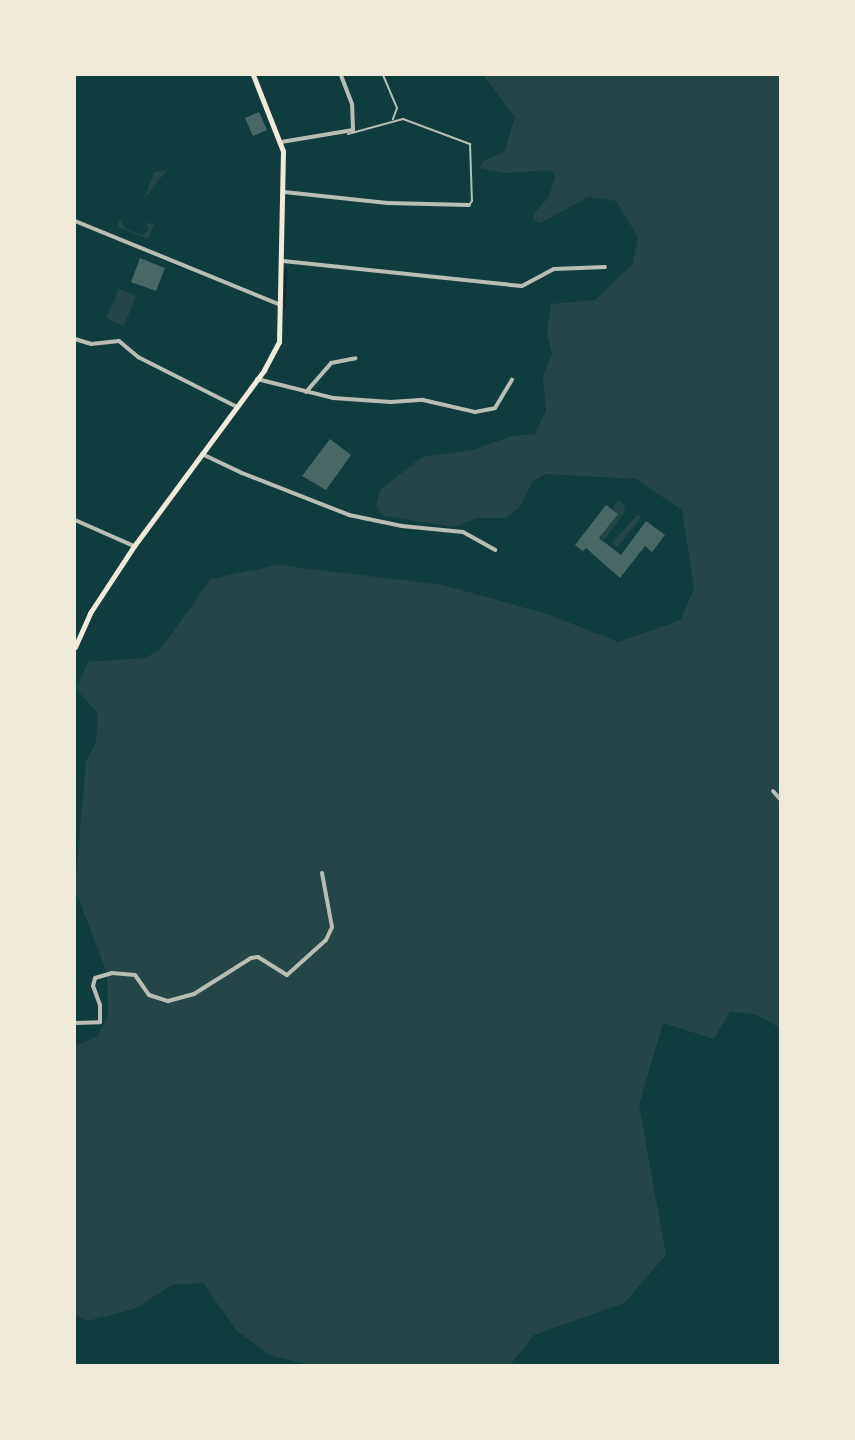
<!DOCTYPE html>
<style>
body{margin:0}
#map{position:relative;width:855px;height:1440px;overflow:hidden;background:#0f3d3e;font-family:Helvetica,sans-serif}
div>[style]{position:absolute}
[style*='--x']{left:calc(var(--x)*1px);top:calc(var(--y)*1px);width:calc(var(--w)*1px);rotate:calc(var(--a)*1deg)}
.green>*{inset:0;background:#244646}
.stream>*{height:2px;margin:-1px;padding:0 1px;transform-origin:1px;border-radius:1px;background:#0a2a2b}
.building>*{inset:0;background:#486865}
.service>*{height:2px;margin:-1px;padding:0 1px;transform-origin:1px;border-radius:1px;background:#b8beb3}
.minor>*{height:4px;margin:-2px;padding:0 2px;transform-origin:2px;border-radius:2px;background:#b8beb3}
.secondary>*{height:5px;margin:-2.5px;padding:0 2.5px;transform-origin:2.5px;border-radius:2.5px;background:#f1e9da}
span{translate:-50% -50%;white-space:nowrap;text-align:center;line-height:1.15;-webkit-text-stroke:4.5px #f1e9da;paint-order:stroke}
.frame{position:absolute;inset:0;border:76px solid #f1e9da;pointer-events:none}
</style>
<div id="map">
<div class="green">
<div style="clip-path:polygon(483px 75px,780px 75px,780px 1028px,757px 1015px,730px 1011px,714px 1039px,663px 1023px,639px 1105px,666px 1255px,624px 1303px,534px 1335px,510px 1365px,311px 1365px,272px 1356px,237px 1331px,203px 1283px,172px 1285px,134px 1309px,87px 1321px,75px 1314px,75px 1046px,98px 1036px,108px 1014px,107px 973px,75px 890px,86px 761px,96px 743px,98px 713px,76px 689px,88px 662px,144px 658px,159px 651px,211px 579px,278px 565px,443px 585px,547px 614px,618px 642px,681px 620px,694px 588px,682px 510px,636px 479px,545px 474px,532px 482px,520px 507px,505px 518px,477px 518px,454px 527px,384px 516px,376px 507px,380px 490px,422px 457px,472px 450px,512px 436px,535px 434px,546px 411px,543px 376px,552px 354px,547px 333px,551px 304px,595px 300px,633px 264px,638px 237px,616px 201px,588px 197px,541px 223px,534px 220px,534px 213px,549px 197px,555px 176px,551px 170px,507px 173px,480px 168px,482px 162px,505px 151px,515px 117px)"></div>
<div style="clip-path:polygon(176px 168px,166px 171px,144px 199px,154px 172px)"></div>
<div style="clip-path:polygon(120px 218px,125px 229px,142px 235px,149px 230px,146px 223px,154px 224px,148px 239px,117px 227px)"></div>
<div style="clip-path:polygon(119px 289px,136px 296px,124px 326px,106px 318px)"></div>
<div style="clip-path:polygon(618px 500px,625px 506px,624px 513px,604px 540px,600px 537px,618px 514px,612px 509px)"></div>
<div style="clip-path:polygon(637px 515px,642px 516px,618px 547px,612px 543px)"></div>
</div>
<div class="stream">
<div style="--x:285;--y:308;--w:39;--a:-89"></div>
</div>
<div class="building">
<div style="clip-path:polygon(259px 112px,267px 130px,253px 136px,245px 118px)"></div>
<div style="clip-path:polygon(140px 258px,165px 268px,156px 291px,131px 282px)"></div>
<div style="clip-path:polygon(330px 439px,351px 455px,326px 490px,302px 476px)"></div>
<div style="clip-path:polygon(606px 505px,618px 514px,599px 538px,621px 555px,646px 521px,665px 535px,652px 552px,645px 546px,620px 578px,586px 548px,583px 551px,575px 545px)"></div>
</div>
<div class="service">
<div style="--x:383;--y:75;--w:36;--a:67"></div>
<div style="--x:397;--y:108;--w:12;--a:110"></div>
<div style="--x:348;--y:134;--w:57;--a:-15.3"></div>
<div style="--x:403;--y:119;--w:72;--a:20.5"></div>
<div style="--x:470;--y:144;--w:57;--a:88"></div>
<div style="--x:472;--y:201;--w:5;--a:127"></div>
</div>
<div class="minor">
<div style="--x:281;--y:142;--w:73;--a:-9.5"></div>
<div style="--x:353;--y:130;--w:26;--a:-92"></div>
<div style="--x:352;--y:104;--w:31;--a:-111"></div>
<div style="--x:284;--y:192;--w:104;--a:6.1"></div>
<div style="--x:387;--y:203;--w:82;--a:1.4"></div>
<div style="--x:75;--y:221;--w:222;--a:22.2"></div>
<div style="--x:283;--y:261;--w:240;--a:6"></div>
<div style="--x:522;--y:286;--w:36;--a:-28"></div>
<div style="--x:554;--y:269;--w:51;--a:-2.2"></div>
<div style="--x:75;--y:339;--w:17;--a:17"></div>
<div style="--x:91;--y:344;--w:28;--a:-6"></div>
<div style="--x:119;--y:341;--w:25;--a:40"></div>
<div style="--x:138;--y:357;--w:111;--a:26.8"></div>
<div style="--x:257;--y:379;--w:78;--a:14"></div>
<div style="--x:333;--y:398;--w:58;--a:3.9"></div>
<div style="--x:391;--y:402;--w:32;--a:-4"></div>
<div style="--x:423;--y:400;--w:53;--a:13"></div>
<div style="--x:475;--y:412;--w:20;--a:-11"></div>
<div style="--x:495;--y:408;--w:33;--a:-59"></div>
<div style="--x:306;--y:392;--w:38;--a:-49"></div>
<div style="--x:331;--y:363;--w:25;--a:-11"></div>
<div style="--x:202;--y:454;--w:44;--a:25.4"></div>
<div style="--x:242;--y:473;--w:115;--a:21.4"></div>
<div style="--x:349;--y:515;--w:54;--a:11.7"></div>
<div style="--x:402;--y:526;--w:61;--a:5.6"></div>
<div style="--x:463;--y:532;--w:37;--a:29"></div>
<div style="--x:75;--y:520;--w:64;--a:23.8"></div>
<div style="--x:773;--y:791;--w:11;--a:49"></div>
<div style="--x:75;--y:1023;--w:25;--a:-2"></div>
<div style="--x:100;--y:1022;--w:17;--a:-90"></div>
<div style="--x:100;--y:1005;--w:20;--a:-110"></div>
<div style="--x:93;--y:986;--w:8;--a:-76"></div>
<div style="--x:95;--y:978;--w:18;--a:-16"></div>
<div style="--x:112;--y:973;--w:23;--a:5"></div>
<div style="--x:135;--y:975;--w:24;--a:55"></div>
<div style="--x:149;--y:995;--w:20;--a:18"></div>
<div style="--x:168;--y:1001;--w:27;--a:-15"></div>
<div style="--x:194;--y:994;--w:67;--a:-32.3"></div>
<div style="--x:251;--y:958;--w:7;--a:-8"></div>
<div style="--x:258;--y:957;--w:34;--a:32"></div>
<div style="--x:287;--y:975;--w:52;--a:-41.9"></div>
<div style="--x:326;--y:940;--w:14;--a:-65"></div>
<div style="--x:332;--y:927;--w:55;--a:-100.5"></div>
</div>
<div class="secondary">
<div style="--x:75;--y:647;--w:37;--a:-66"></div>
<div style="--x:90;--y:613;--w:80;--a:-56.7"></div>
<div style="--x:134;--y:546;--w:219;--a:-53.5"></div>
<div style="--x:264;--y:370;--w:32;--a:-62"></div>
<div style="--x:279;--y:342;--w:191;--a:-88.8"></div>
<div style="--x:283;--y:151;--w:82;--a:-111.5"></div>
</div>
<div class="frame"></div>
</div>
